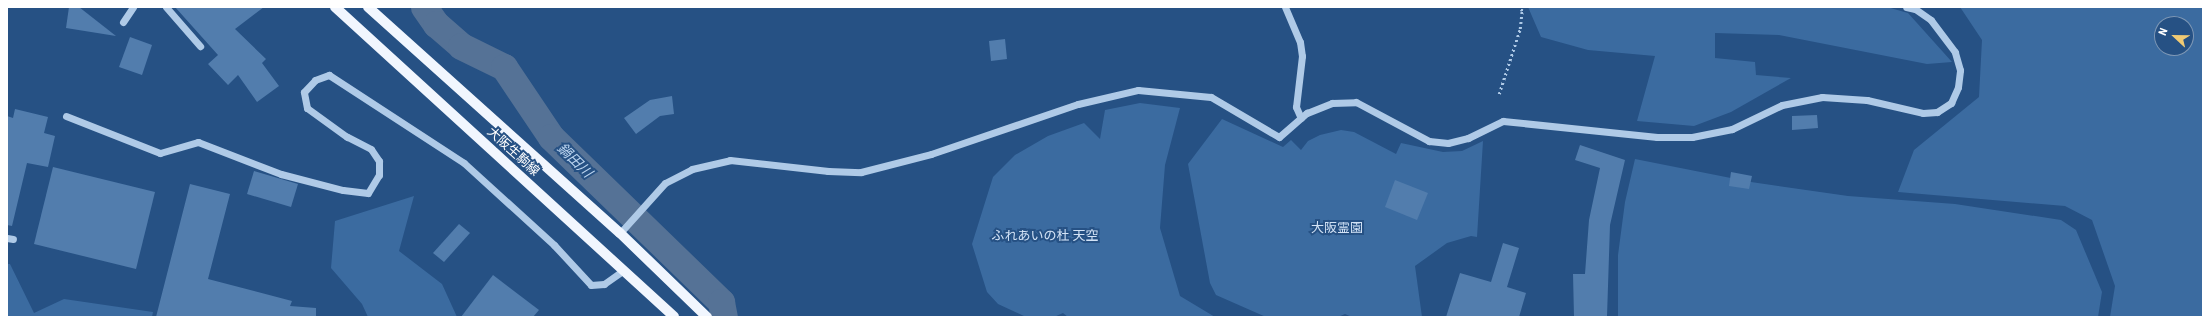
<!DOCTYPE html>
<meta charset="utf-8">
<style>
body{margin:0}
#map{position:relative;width:2210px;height:324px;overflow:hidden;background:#265184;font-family:"Roboto Condensed","Noto Sans JP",sans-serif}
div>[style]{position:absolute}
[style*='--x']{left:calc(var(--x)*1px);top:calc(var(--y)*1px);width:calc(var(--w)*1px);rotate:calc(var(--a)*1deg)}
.green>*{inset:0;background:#3b6ba0}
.river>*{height:27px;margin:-13.5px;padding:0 13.5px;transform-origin:13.5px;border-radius:13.5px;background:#557296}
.building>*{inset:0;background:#527dad}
.path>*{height:2.5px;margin-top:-1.25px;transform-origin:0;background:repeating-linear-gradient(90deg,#afcae7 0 2px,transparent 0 5px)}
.minor>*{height:7px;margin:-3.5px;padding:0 3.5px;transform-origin:3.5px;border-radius:3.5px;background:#afcae7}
.major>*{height:10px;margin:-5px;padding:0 5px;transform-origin:5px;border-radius:5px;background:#f1f6fe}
span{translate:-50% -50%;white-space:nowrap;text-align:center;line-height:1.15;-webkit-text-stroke:4px #265184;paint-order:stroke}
.street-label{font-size:13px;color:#fff}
.park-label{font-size:13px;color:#d3e3f6}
.water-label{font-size:14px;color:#bbd4ef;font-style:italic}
.frame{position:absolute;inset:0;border:8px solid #fff;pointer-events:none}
.north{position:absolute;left:2154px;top:16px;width:40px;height:40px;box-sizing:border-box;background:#265184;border:1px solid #7d97b5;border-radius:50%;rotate:292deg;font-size:11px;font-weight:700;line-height:16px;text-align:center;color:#fff}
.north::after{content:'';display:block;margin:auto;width:14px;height:18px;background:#f0ca74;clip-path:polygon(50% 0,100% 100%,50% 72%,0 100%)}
</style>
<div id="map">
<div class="green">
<div style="clip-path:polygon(1528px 7px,1887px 7px,1908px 13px,1952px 62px,1927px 64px,1779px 35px,1715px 33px,1715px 58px,1755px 62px,1756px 75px,1791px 78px,1731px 112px,1694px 126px,1637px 121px,1655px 56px,1588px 50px,1541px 37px)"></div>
<div style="clip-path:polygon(evenodd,1960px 7px,2203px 7px,2203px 317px,2110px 317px,2115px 286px,2092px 220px,2065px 206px,1898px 192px,1914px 150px,1979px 97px,1982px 40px,1960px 7px,2162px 24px,2186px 24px,2186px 48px,2162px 48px,2162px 24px)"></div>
<div style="clip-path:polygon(1140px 103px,1180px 108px,1165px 165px,1160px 228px,1180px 296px,1215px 317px,1068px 317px,1063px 313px,1054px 317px,1026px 317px,998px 304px,987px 292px,972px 244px,993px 177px,1015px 155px,1048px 136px,1084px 123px,1100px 139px,1105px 110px)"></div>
<div style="clip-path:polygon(1222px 119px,1283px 147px,1291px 140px,1301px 150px,1308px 141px,1320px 135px,1341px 130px,1354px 132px,1396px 154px,1401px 143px,1443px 152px,1462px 151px,1483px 141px,1477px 237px,1471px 236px,1447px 243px,1415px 266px,1422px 317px,1352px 317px,1345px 314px,1338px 317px,1266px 317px,1216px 295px,1210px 283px,1188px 164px)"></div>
<div style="clip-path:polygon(1635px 159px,1751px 182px,1848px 196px,1955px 204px,2061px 220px,2076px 230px,2102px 292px,2098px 317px,1618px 317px,1618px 255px,1625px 202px)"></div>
<div style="clip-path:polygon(414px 196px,399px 251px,442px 284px,457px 317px,368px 317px,362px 304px,331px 268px,335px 221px)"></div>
<div style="clip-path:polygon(7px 264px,10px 264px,34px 313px,64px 299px,153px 312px,152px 317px,7px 317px)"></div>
</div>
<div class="river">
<div style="--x:424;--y:7;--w:21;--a:55"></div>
<div style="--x:436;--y:24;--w:33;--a:41"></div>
<div style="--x:461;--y:46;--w:48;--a:26"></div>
<div style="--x:504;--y:67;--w:84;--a:56.1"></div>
<div style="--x:551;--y:137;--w:237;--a:44.1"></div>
<div style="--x:721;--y:302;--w:15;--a:79"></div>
</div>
<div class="building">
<div style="clip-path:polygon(69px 7px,79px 7px,116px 36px,66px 28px)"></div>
<div style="clip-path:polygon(175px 7px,264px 7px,235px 29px,266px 59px,262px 63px,279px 86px,257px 102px,238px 75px,228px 85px,208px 64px,218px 55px)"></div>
<div style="clip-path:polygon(130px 37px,152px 45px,142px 75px,119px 67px)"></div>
<div style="clip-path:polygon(1005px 39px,1007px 59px,991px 61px,989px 41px)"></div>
<div style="clip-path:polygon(672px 96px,674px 114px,660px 116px,636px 134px,624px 118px,650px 100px)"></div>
<div style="clip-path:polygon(15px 109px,48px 117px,44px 133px,55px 136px,48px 167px,27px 163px,12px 226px,7px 225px,7px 116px,13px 118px)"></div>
<div style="clip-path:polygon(1817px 115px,1818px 128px,1792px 130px,1792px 116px)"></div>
<div style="clip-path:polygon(1580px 145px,1625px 160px,1610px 225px,1607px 317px,1574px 317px,1573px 274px,1585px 274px,1589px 220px,1600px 168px,1575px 160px)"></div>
<div style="clip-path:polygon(53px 167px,155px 192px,136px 269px,34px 244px)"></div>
<div style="clip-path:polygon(254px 171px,298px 184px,291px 207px,247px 194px)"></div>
<div style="clip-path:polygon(1731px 172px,1752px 176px,1749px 189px,1729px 186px)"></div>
<div style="clip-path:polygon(1395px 180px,1428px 193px,1417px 220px,1385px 207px)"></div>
<div style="clip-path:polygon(190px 184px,230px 194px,208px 279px,292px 301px,290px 306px,316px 308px,316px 317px,156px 317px)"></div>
<div style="clip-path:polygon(459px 224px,470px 233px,444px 262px,433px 253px)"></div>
<div style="clip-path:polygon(1503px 243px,1519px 248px,1507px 287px,1526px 293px,1519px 317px,1446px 317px,1460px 273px,1491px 282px)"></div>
<div style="clip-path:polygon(493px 275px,539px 310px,533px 317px,461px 317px)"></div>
</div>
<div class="path">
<div style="--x:1499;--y:94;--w:68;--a:-72.1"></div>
<div style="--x:1520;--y:29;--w:18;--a:-84"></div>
<div style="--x:1522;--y:11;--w:4;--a:-117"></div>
</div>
<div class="minor">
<div style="--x:166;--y:7;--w:52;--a:48.9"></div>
<div style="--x:1285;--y:7;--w:38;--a:67"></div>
<div style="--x:1300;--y:42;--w:14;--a:82"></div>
<div style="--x:1302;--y:56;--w:51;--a:96.7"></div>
<div style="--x:1296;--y:107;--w:12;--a:66"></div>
<div style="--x:123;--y:22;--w:18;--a:-56"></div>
<div style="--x:66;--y:116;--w:101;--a:21.5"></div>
<div style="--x:160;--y:153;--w:40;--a:-16"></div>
<div style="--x:198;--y:142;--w:89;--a:21.1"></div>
<div style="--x:281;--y:174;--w:64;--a:14.5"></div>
<div style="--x:343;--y:190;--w:25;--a:7"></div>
<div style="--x:368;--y:193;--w:21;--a:-59"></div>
<div style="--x:379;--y:175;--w:14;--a:-90"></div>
<div style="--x:379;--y:161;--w:14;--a:-124"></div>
<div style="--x:371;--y:149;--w:27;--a:-153"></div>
<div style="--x:347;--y:137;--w:49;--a:-144.1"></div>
<div style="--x:307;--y:108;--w:16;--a:-101"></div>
<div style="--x:304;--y:92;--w:16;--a:-47"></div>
<div style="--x:315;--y:80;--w:15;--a:-20"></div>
<div style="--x:329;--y:75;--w:161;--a:33.1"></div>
<div style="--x:464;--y:163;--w:122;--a:42.3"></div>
<div style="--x:554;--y:245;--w:54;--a:47.2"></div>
<div style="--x:591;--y:285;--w:13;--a:-4"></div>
<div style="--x:604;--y:284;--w:24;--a:-35"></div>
<div style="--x:620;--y:233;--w:67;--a:-48"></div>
<div style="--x:665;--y:183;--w:30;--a:-27"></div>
<div style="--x:692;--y:169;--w:39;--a:-13"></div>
<div style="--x:730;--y:160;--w:99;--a:6.4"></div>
<div style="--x:828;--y:171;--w:33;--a:2"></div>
<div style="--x:861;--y:172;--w:72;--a:-14.4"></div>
<div style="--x:931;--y:154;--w:155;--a:-18.8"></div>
<div style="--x:1078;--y:104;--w:62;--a:-13.1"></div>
<div style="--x:1138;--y:90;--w:73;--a:5.5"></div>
<div style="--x:1211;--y:97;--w:79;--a:30.5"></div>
<div style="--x:1279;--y:137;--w:37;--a:-41"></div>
<div style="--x:1307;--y:113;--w:27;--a:-22"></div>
<div style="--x:1332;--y:103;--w:24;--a:-2"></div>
<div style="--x:1356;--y:102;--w:83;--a:28.1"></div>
<div style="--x:1429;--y:141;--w:19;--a:6"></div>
<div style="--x:1448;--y:143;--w:21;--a:-14"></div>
<div style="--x:1468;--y:138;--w:39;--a:-26"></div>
<div style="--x:1503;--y:121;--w:155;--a:5.9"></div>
<div style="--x:1657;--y:137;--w:35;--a:0"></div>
<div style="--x:1692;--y:137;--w:41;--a:-11.3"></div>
<div style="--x:1732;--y:129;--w:55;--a:-25.6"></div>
<div style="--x:1782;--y:105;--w:41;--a:-11.3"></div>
<div style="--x:1822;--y:97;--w:45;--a:3.8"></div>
<div style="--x:1867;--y:100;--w:57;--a:13.1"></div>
<div style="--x:1923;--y:113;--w:14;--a:-4"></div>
<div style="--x:1937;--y:112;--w:17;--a:-33"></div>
<div style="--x:1951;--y:103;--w:17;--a:-66"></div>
<div style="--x:1958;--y:87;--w:17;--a:-83"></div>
<div style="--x:1960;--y:70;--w:19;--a:-106"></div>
<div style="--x:1955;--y:52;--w:40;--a:-127"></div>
<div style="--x:1931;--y:20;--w:19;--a:-145"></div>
<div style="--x:1915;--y:9;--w:9;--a:-167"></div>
<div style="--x:7;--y:238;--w:6;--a:9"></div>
</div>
<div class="major">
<div style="--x:335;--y:7;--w:459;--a:42.4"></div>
<div style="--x:368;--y:7;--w:338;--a:41.9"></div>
<div style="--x:620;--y:233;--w:121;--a:44"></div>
</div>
<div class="street-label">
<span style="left:513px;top:152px;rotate:42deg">大阪生駒線</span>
</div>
<div class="park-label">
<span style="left:1337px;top:228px">大阪霊園</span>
<span style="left:1045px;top:236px">ふれあいの杜 天空</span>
</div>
<div class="water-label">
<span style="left:575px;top:160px;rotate:44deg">鍋田川</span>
</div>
<div class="frame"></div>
<div class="north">N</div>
</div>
